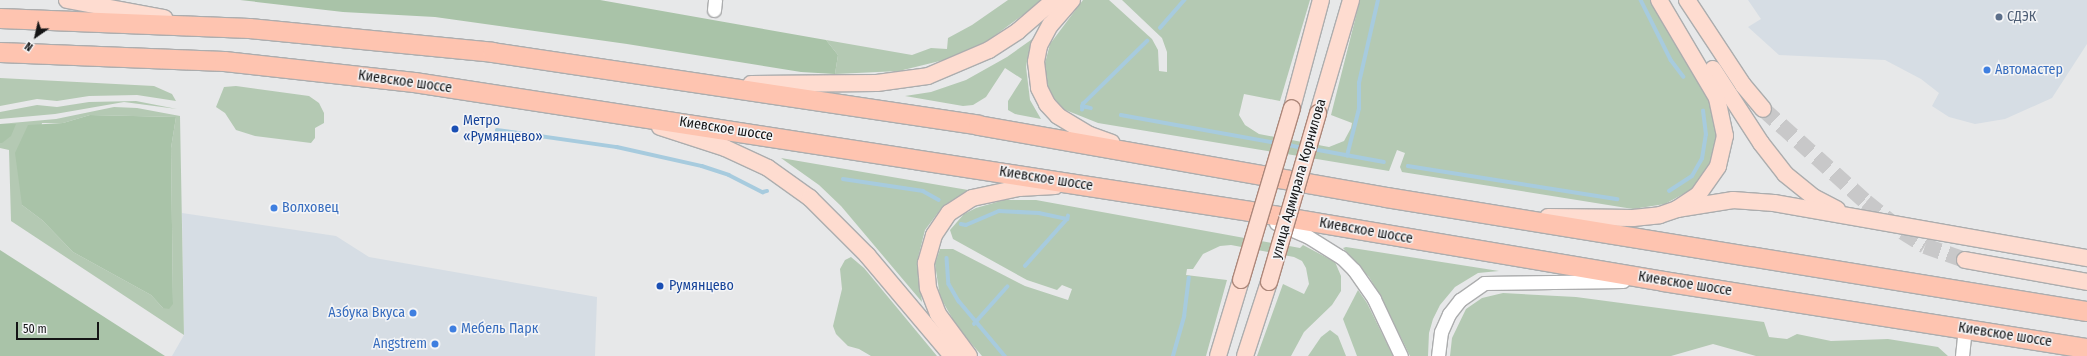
<!DOCTYPE html>
<meta charset="utf-8">
<style>
body{margin:0}
#map{position:relative;width:2087px;height:356px;overflow:hidden;background:#e7e8e9;font-family:"Fira Sans Condensed",sans-serif}
div>[style]{position:absolute}
[style*='--x']{left:calc(var(--x)*1px);top:calc(var(--y)*1px);width:calc(var(--w)*1px);rotate:calc(var(--a)*1deg)}
.built>*{inset:0;background:#d6dde4}
.green>*{inset:0;background:#b4c9b3}
.forest>*{inset:0;background:#a9c3a8}
.stream>*{height:3.5px;margin:-1.75px;padding:0 1.75px;transform-origin:1.75px;border-radius:1.75px;background:#a7cbde}
.major-tunnel>*{height:16px;margin-top:-8px;transform-origin:0;background:repeating-linear-gradient(90deg,#c8c8c9 0 16px,transparent 0 24px)}
.roads{filter:drop-shadow(1px 0 #acadae) drop-shadow(-1px 0 #acadae) drop-shadow(0 1px #acadae) drop-shadow(0 -1px #acadae)}
.minor>*{height:13px;margin:-6.5px;padding:0 6.5px;transform-origin:6.5px;border-radius:6.5px;background:#fff}
.major>*{height:16px;margin:-8px;padding:0 8px;transform-origin:8px;border-radius:8px;background:#fedcd0}
.highway>*{height:19px;margin:-9.5px;padding:0 9.5px;transform-origin:9.5px;border-radius:9.5px;background:#fec4b0}
.bridges{filter:drop-shadow(1px 0 #ac877a) drop-shadow(-1px 0 #ac877a) drop-shadow(0 1px #ac877a) drop-shadow(0 -1px #ac877a)}
.major-bridge>*{height:16px;margin:-8px;padding:0 8px;transform-origin:8px;border-radius:8px;background:#fedcd0}
.dots>*{width:11px;height:11px;translate:-50% -50%;box-sizing:border-box;border:2px solid #f4f5f7;border-radius:50%}
span{translate:-50% -50%;white-space:nowrap;text-align:center;line-height:1.15;-webkit-text-stroke:3px #f4f5f7;paint-order:stroke}
.service-label{font-size:14px;color:#4e5e75}
.left{translate:0 -50%;text-align:left}
.shop-label{font-size:14px;color:#366cbe}
.right{translate:-100% -50%;text-align:right}
.street-label{font-size:14px;color:#151516}
.transit-label{font-size:14px;color:#164399}
.north{position:absolute;left:16px;top:16px;width:40px;height:40px;-webkit-text-stroke:3px #f4f5f7;paint-order:stroke;rotate:214deg;font-size:11px;font-weight:700;line-height:16px;text-align:center;color:#151516}
.north::after{content:'';display:block;margin:auto;width:14px;height:18px;background:#151516;clip-path:polygon(50% 0,100% 100%,50% 72%,0 100%)}
.scale{position:absolute;left:16px;top:322px;width:83px;height:18px;box-sizing:border-box;border:2px solid #151516;border-top:0;padding-left:5px;font-size:12px;line-height:14px;white-space:nowrap;color:#151516;-webkit-text-stroke:3px #f4f5f7;paint-order:stroke}
</style>
<div id="map">
<div class="built">
<div style="clip-path:polygon(1748px 0,2087px 0,2087px 44px,2052px 98px,2005px 119px,1975px 124px,1949px 117px,1932px 106px,1939px 93px,1921px 79px,1885px 60px,1779px 55px,1748px 27px,1761px 19px)"></div>
<div style="clip-path:polygon(182px 213px,336px 236px,369px 257px,597px 297px,595px 356px,172px 356px,184px 335px)"></div>
</div>
<div class="green">
<div style="clip-path:polygon(1008px 0,1043px 0,986px 42px,952px 58px,899px 71px,835px 74px,838px 55px,826px 40px,912px 55px,931px 48px,947px 49px,948px 38px,972px 25px)"></div>
<div style="clip-path:polygon(1083px 0,1109px 0,1152px 39px,1158px 50px,1159px 71px,1167px 72px,1167px 52px,1162px 38px,1122px 0,1310px 0,1280px 101px,1244px 94px,1239px 115px,1245px 125px,1259px 134px,1329px 147px,1344px 141px,1351px 128px,1352px 123px,1331px 115px,1360px 0,1651px 0,1701px 82px,1710px 101px,1716px 129px,1716px 143px,1711px 164px,1692px 189px,1665px 204px,1633px 209px,1402px 172px,1400px 167px,1405px 153px,1397px 150px,1389px 171px,1098px 123px,1063px 109px,1051px 94px,1046px 81px,1045px 63px,1050px 44px)"></div>
<div style="clip-path:polygon(1038px 35px,1028px 56px,1026px 67px,1030px 100px,1041px 119px,1015px 114px,1008px 110px,1008px 101px,1022px 79px,1005px 68px,986px 97px,973px 105px,963px 106px,905px 96px,931px 92px,966px 80px,1007px 57px)"></div>
<div style="clip-path:polygon(0 78px,154px 86px,172px 94px,176px 101px,137px 95px,89px 96px,57px 101px,37px 99px,0 106px)"></div>
<div style="clip-path:polygon(236px 86px,309px 96px,319px 103px,324px 113px,324px 123px,315px 128px,315px 138px,311px 143px,255px 136px,236px 130px,225px 113px,216px 107px,224px 87px)"></div>
<div style="clip-path:polygon(136px 101px,177px 109px,124px 102px,55px 114px,0 119px,0 112px,37px 105px,57px 107px,89px 102px)"></div>
<div style="clip-path:polygon(evenodd,114px 107px,137px 108px,180px 116px,184px 335px,11px 221px,9px 150px,0 148px,0 124px,56px 119px,114px 107px,90px 115px,176px 117px,171px 148px,173px 303px,163px 308px,151px 295px,73px 252px,42px 220px,22px 205px,42px 123px,63px 123px,90px 115px)"></div>
<div style="clip-path:polygon(781px 158px,968px 190px,943px 206px,925px 230px,917px 262px,922px 302px,841px 206px,819px 185px)"></div>
<div style="clip-path:polygon(1004px 200px,1036px 200px,1300px 248px,1303px 245px,1335px 262px,1341px 276px,1341px 291px,1332px 305px,1304px 332px,1291px 356px,1257px 356px,1283px 284px,1304px 294px,1309px 284px,1306px 268px,1302px 261px,1294px 257px,1231px 245px,1220px 246px,1203px 254px,1193px 269px,1187px 269px,1186px 275px,1227px 280px,1206px 356px,982px 356px,958px 328px,940px 297px,935px 264px,940px 249px,953px 249px,1025px 286px,1068px 300px,1072px 289px,1062px 285px,1057px 290px,1027px 280px,953px 239px,950px 230px,964px 214px,976px 208px)"></div>
<div style="clip-path:polygon(1346px 247px,1499px 271px,1478px 273px,1455px 287px,1440px 305px,1433px 319px,1429px 333px,1428px 356px,1410px 356px,1380px 295px,1369px 277px,1343px 248px)"></div>
<div style="clip-path:polygon(851px 257px,864px 268px,937px 356px,871px 356px,859px 349px,848px 346px,836px 334px,833px 326px,842px 289px,840px 269px,845px 260px)"></div>
<div style="clip-path:polygon(1358px 290px,1367px 303px,1393px 356px,1357px 356px,1343px 319px)"></div>
<div style="clip-path:polygon(1503px 293px,1576px 297px,1764px 322px,1769px 337px,1787px 339px,1797px 334px,1831px 341px,1888px 339px,1938px 347px,1948px 356px,1756px 356px,1713px 344px,1671px 356px,1450px 356px,1452px 338px,1466px 309px,1482px 298px)"></div>
<div style="clip-path:polygon(1330px 330px,1338px 336px,1346px 356px,1308px 356px,1321px 337px)"></div>
</div>
<div class="forest">
<div style="clip-path:polygon(240px 0,600px 0,826px 40px,838px 55px,835px 74px,801px 72px,627px 44px,435px 17px,343px 12px)"></div>
<div style="clip-path:polygon(90px 115px,176px 117px,171px 148px,173px 304px,169px 309px,163px 308px,151px 295px,73px 252px,42px 220px,22px 205px,15px 153px,28px 125px,63px 123px)"></div>
<div style="clip-path:polygon(0 124px,16px 124px,11px 136px,2px 143px,0 143px)"></div>
<div style="clip-path:polygon(0 250px,165px 356px,0 356px)"></div>
</div>
<div class="stream">
<div style="--x:1641;--y:0;--w:67;--a:63.4"></div>
<div style="--x:1671;--y:60;--w:21;--a:53"></div>
<div style="--x:1160;--y:28;--w:37;--a:-49"></div>
<div style="--x:1082;--y:106;--w:9;--a:13"></div>
<div style="--x:1082;--y:110;--w:6;--a:-81"></div>
<div style="--x:1083;--y:104;--w:90;--a:-44.5"></div>
<div style="--x:1121;--y:115;--w:158;--a:10.2"></div>
<div style="--x:497;--y:130;--w:121;--a:8.1"></div>
<div style="--x:617;--y:147;--w:87;--a:12.6"></div>
<div style="--x:702;--y:166;--w:28;--a:18"></div>
<div style="--x:729;--y:175;--w:38;--a:27"></div>
<div style="--x:763;--y:192;--w:4;--a:-14"></div>
<div style="--x:1285;--y:144;--w:18;--a:13"></div>
<div style="--x:1313;--y:149;--w:72;--a:10.4"></div>
<div style="--x:1347;--y:156;--w:49;--a:-75.7"></div>
<div style="--x:1359;--y:109;--w:26;--a:-90"></div>
<div style="--x:1359;--y:83;--w:85;--a:-77.1"></div>
<div style="--x:1408;--y:166;--w:212;--a:9"></div>
<div style="--x:843;--y:179;--w:81;--a:8.5"></div>
<div style="--x:923;--y:191;--w:18;--a:29"></div>
<div style="--x:1669;--y:191;--w:27;--a:-33"></div>
<div style="--x:1692;--y:176;--w:20;--a:-60"></div>
<div style="--x:1702;--y:159;--w:24;--a:-81"></div>
<div style="--x:1706;--y:135;--w:24;--a:-97"></div>
<div style="--x:961;--y:224;--w:5;--a:11"></div>
<div style="--x:966;--y:225;--w:36;--a:-23"></div>
<div style="--x:999;--y:211;--w:40;--a:2.9"></div>
<div style="--x:1039;--y:213;--w:29;--a:12"></div>
<div style="--x:1067;--y:219;--w:3;--a:-72"></div>
<div style="--x:947;--y:258;--w:26;--a:86"></div>
<div style="--x:949;--y:284;--w:20;--a:60"></div>
<div style="--x:959;--y:301;--w:72;--a:50.1"></div>
<div style="--x:1025;--y:266;--w:63;--a:-48.2"></div>
<div style="--x:974;--y:324;--w:50;--a:-48.3"></div>
<div style="--x:1173;--y:356;--w:41;--a:-74.2"></div>
<div style="--x:1184;--y:317;--w:39;--a:-83"></div>
</div>
<div class="major-tunnel">
<div style="--x:1763;--y:109;--w:139;--a:42.1"></div>
<div style="--x:1866;--y:202;--w:48;--a:39"></div>
<div style="--x:1903;--y:232;--w:26;--a:32"></div>
<div style="--x:1925;--y:246;--w:42;--a:19.3"></div>
</div>
<div class="roads">
<div class="minor">
<div style="--x:714;--y:10;--w:10;--a:-84"></div>
<div style="--x:1276;--y:223;--w:34;--a:23"></div>
<div style="--x:1307;--y:236;--w:40;--a:32"></div>
<div style="--x:1341;--y:257;--w:18;--a:45"></div>
<div style="--x:1354;--y:270;--w:35;--a:55"></div>
<div style="--x:1374;--y:299;--w:63;--a:64.7"></div>
<div style="--x:1438;--y:356;--w:24;--a:-83"></div>
<div style="--x:1441;--y:332;--w:20;--a:-66"></div>
<div style="--x:1449;--y:314;--w:18;--a:-52"></div>
<div style="--x:1460;--y:300;--w:29;--a:-35"></div>
<div style="--x:1484;--y:283;--w:139;--a:-0.8"></div>
<div style="--x:1962;--y:356;--w:28;--a:-84"></div>
</div>
<div class="major">
<div style="--x:67;--y:0;--w:99;--a:10.5"></div>
<div style="--x:1072;--y:0;--w:33;--a:131"></div>
<div style="--x:1050;--y:25;--w:24;--a:118"></div>
<div style="--x:1039;--y:46;--w:16;--a:101"></div>
<div style="--x:1036;--y:62;--w:26;--a:83"></div>
<div style="--x:1039;--y:88;--w:18;--a:63"></div>
<div style="--x:1047;--y:104;--w:16;--a:47"></div>
<div style="--x:1058;--y:116;--w:37;--a:31"></div>
<div style="--x:1090;--y:135;--w:23;--a:20"></div>
<div style="--x:1687;--y:0;--w:102;--a:56.6"></div>
<div style="--x:1743;--y:85;--w:31;--a:50"></div>
<div style="--x:1713;--y:69;--w:88;--a:57"></div>
<div style="--x:1761;--y:143;--w:39;--a:52"></div>
<div style="--x:1785;--y:174;--w:36;--a:39"></div>
<div style="--x:1813;--y:197;--w:27;--a:27"></div>
<div style="--x:751;--y:84;--w:126;--a:-0.5"></div>
<div style="--x:877;--y:83;--w:51;--a:-7.8"></div>
<div style="--x:928;--y:76;--w:66;--a:-23.1"></div>
<div style="--x:989;--y:50;--w:35;--a:-33"></div>
<div style="--x:1018;--y:31;--w:48;--a:-40.7"></div>
<div style="--x:1292;--y:108;--w:112;--a:-75"></div>
<div style="--x:1318;--y:113;--w:118;--a:-73.7"></div>
<div style="--x:660;--y:127;--w:68;--a:17.9"></div>
<div style="--x:725;--y:148;--w:47;--a:24.9"></div>
<div style="--x:768;--y:168;--w:52;--a:35.5"></div>
<div style="--x:810;--y:198;--w:81;--a:45"></div>
<div style="--x:867;--y:255;--w:132;--a:49.9"></div>
<div style="--x:1677;--y:209;--w:57;--a:-9.1"></div>
<div style="--x:1733;--y:200;--w:41;--a:4.2"></div>
<div style="--x:1774;--y:203;--w:318;--a:10"></div>
<div style="--x:1548;--y:217;--w:85;--a:0.7"></div>
<div style="--x:1633;--y:218;--w:27;--a:-6"></div>
<div style="--x:1660;--y:215;--w:18;--a:-19"></div>
<div style="--x:1677;--y:209;--w:25;--a:-34"></div>
<div style="--x:1698;--y:195;--w:35;--a:-55"></div>
<div style="--x:1718;--y:166;--w:31;--a:-77"></div>
<div style="--x:1725;--y:136;--w:39;--a:-102"></div>
<div style="--x:1717;--y:98;--w:114;--a:-120.6"></div>
<div style="--x:1965;--y:260;--w:124;--a:10.2"></div>
<div style="--x:969;--y:356;--w:52;--a:-126.4"></div>
<div style="--x:938;--y:314;--w:28;--a:-111"></div>
<div style="--x:928;--y:288;--w:25;--a:-95"></div>
<div style="--x:926;--y:263;--w:29;--a:-74"></div>
<div style="--x:934;--y:235;--w:27;--a:-56"></div>
<div style="--x:949;--y:213;--w:27;--a:-33"></div>
<div style="--x:972;--y:198;--w:48;--a:-12"></div>
<div style="--x:1019;--y:188;--w:36;--a:-3"></div>
<div style="--x:1218;--y:356;--w:79;--a:-73.2"></div>
<div style="--x:1245;--y:356;--w:78;--a:-72"></div>
</div>
<div class="highway">
<div style="--x:0;--y:18;--w:249;--a:2.3"></div>
<div style="--x:249;--y:28;--w:244;--a:5.6"></div>
<div style="--x:492;--y:52;--w:491;--a:8.5"></div>
<div style="--x:978;--y:125;--w:414;--a:10"></div>
<div style="--x:1386;--y:197;--w:710;--a:9.24"></div>
<div style="--x:0;--y:52;--w:224;--a:2.3"></div>
<div style="--x:224;--y:61;--w:191;--a:6.3"></div>
<div style="--x:414;--y:82;--w:846;--a:8.77"></div>
<div style="--x:1250;--y:211;--w:419;--a:9.6"></div>
<div style="--x:1663;--y:281;--w:429;--a:9"></div>
</div>
</div>
<div class="bridges">
<div class="major-bridge">
<div style="--x:1241;--y:280;--w:179;--a:-73.5"></div>
<div style="--x:1269;--y:282;--w:176;--a:-73.8"></div>
</div>
</div>
<div class="dots">
<div style="left:1999px;top:17px;background:#5c6f8a"></div>
<div style="left:1987px;top:70px;background:#3f7fe0"></div>
<div style="left:455px;top:129px;background:#1a4fb4"></div>
<div style="left:274px;top:208px;background:#3f7fe0"></div>
<div style="left:660px;top:286px;background:#1a4fb4"></div>
<div style="left:413px;top:313px;background:#3f7fe0"></div>
<div style="left:453px;top:329px;background:#3f7fe0"></div>
<div style="left:435px;top:344px;background:#3f7fe0"></div>
</div>
<div class="service-label">
<span class="left" style="left:2007px;top:17px">СДЭК</span>
</div>
<div class="shop-label">
<span class="left" style="left:1995px;top:70px">Автомастер</span>
<span class="left" style="left:282px;top:208px">Волховец</span>
<span class="right" style="left:405px;top:313px">Азбука Вкуса</span>
<span class="left" style="left:461px;top:329px">Мебель Парк</span>
<span class="right" style="left:427px;top:344px">Angstrem</span>
</div>
<div class="street-label">
<span style="left:405px;top:82px;rotate:8deg">Киевское шоссе</span>
<span style="left:726px;top:129px;rotate:9deg">Киевское шоссе</span>
<span style="left:1046px;top:179px;rotate:9deg">Киевское шоссе</span>
<span style="left:1299px;top:179px;rotate:-74deg">улица Адмирала Корнилова</span>
<span style="left:1366px;top:231px;rotate:10deg">Киевское шоссе</span>
<span style="left:1685px;top:284px;rotate:9deg">Киевское шоссе</span>
<span style="left:2005px;top:335px;rotate:9deg">Киевское шоссе</span>
</div>
<div class="transit-label">
<span class="left" style="left:463px;top:129px">Метро<br>«Румянцево»</span>
<span class="left" style="left:669px;top:286px">Румянцево</span>
</div>
<div class="north">N</div>
<div class="scale">50 m</div>
</div>
